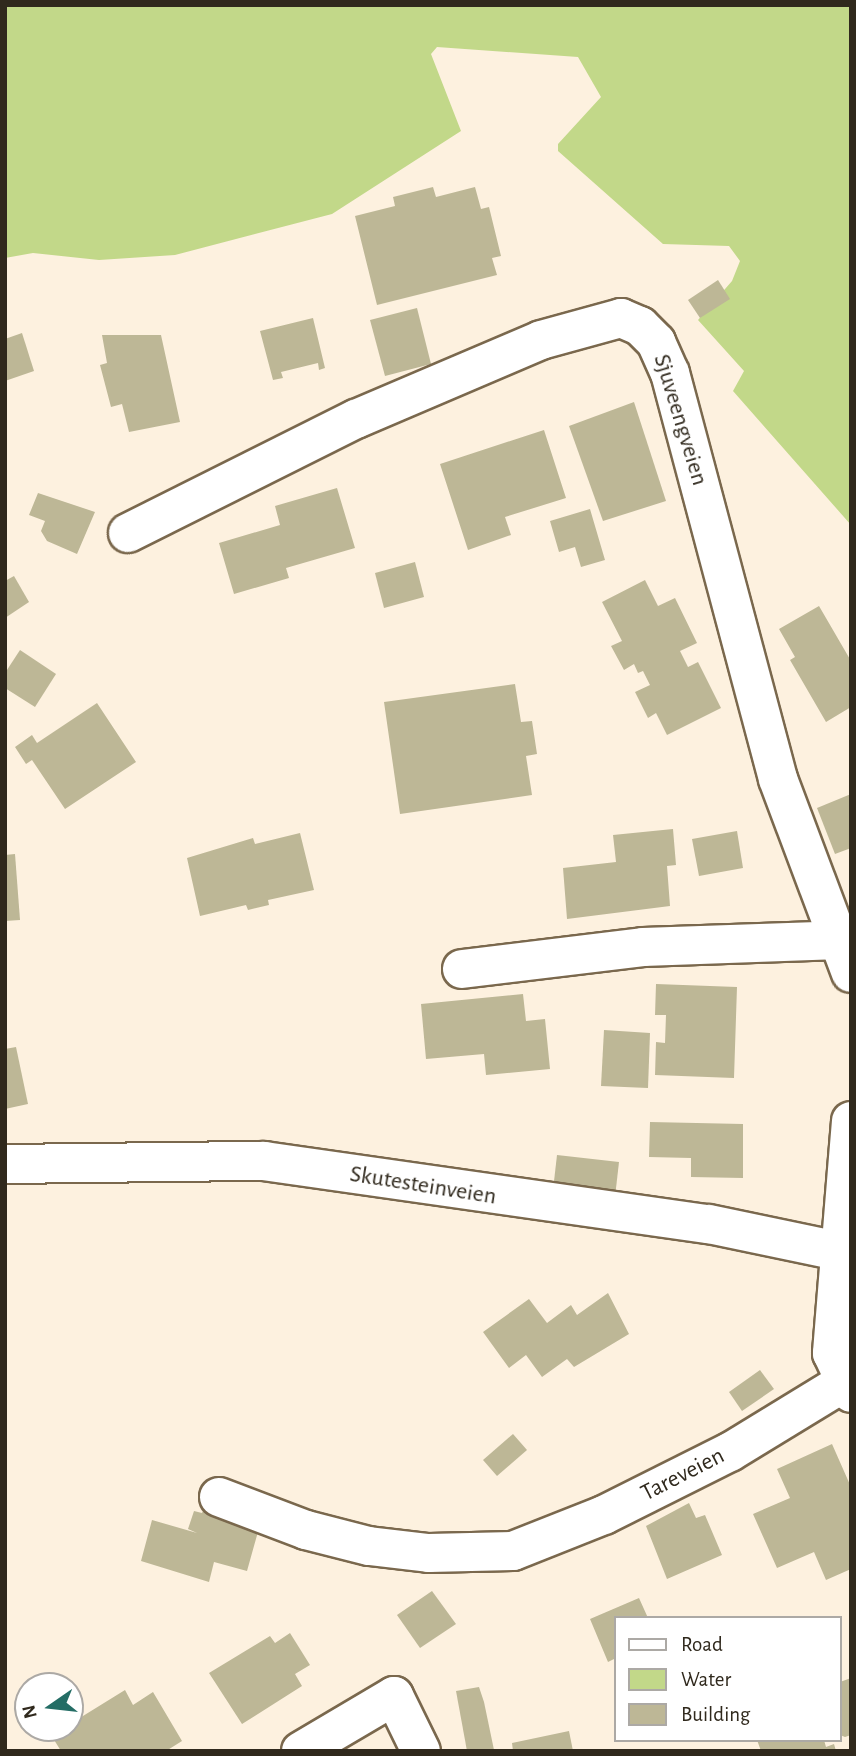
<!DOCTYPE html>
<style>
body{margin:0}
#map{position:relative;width:856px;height:1756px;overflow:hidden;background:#fdf1df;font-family:"Alegreya Sans",sans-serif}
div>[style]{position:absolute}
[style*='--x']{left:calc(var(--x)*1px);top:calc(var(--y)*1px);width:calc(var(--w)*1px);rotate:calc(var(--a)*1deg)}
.water>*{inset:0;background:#c2d889}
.building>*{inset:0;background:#bdb796}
.roads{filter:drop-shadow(2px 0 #7a684d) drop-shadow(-2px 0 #7a684d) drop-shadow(0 2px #7a684d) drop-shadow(0 -2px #7a684d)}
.minor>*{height:38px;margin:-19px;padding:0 19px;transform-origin:19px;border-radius:19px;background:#fff}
span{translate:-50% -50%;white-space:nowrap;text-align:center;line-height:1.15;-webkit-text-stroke:7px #fff;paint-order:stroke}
.street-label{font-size:24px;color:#30291d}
.frame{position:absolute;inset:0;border:7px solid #30291d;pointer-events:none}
.legend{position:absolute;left:614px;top:1616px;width:228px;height:126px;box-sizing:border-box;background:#fff;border:2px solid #aca9a5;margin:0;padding:9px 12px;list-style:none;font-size:21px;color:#30291d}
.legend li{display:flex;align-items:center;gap:14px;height:35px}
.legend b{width:35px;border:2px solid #aca9a5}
.north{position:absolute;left:14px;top:1672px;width:70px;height:70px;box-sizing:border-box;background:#fff;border:2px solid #aca9a5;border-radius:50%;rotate:256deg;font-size:19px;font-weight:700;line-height:28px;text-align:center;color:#30291d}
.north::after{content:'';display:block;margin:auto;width:24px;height:32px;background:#246d65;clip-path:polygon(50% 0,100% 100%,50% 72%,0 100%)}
</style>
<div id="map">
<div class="water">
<div style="clip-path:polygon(5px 5px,851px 5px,851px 525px,733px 391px,744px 371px,698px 320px,732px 281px,740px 261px,729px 246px,663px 244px,558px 151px,558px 144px,601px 97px,578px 57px,437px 47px,431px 54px,461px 131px,332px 214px,175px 255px,99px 260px,33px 253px,5px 258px)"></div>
</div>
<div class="building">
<div style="clip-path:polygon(433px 187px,436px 197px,475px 187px,481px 209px,489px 207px,501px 256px,492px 258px,497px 275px,377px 305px,355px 216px,395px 206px,393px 197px)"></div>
<div style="clip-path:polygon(718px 280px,730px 299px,700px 318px,688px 300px)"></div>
<div style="clip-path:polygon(417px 308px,431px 364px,385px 376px,370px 320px)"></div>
<div style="clip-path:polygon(313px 318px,325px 368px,319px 370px,318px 363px,281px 372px,283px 378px,273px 380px,260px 331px)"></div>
<div style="clip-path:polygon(22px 333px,34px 371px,5px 381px,5px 339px)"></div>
<div style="clip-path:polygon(102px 335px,161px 335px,180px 422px,129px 432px,122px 404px,111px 407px,100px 365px,107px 363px)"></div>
<div style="clip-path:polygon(634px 402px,666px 501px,603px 521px,569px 426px)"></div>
<div style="clip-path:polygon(544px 430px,566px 498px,505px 517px,511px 535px,468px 550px,440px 464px)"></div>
<div style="clip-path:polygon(337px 488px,355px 548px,286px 568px,289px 578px,234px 594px,219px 543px,280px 525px,275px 506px)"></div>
<div style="clip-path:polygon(38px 493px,95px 512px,77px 554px,47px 541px,41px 531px,45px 521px,29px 515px)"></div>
<div style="clip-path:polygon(590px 509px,605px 560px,581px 567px,575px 547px,559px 552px,550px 521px)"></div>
<div style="clip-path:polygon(415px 562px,424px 597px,384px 608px,375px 573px)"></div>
<div style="clip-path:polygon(14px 576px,29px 602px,5px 618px,5px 581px)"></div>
<div style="clip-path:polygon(645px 580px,658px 606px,675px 598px,697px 643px,680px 651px,688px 667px,698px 662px,721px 708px,667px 735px,656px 713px,648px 718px,635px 692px,650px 685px,643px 671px,638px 673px,634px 664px,624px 670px,611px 646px,622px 641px,602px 602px)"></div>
<div style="clip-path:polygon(819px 606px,851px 661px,851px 707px,826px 722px,790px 660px,795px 657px,779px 629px)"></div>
<div style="clip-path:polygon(20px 650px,56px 674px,35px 707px,5px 688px,5px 673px)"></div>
<div style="clip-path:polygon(515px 684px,521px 722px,532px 721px,537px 754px,526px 756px,532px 795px,400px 814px,384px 702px)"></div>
<div style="clip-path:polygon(97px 703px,136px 762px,65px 809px,32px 760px,26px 764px,15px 747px,32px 735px,37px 743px)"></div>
<div style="clip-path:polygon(851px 794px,851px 848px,835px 854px,817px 808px)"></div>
<div style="clip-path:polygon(673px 829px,676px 865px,667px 866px,670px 906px,567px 919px,563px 868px,616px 862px,613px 835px)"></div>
<div style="clip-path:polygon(737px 831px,743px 868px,699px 876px,692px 839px)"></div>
<div style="clip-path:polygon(300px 833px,314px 890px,268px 900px,269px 905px,248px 910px,246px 905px,200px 916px,187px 858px,253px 838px,255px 844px)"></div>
<div style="clip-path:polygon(15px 854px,20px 920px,5px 921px,5px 855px)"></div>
<div style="clip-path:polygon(656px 984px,737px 987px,734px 1078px,655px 1075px,656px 1042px,665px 1043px,666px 1015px,655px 1015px)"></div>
<div style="clip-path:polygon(523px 994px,526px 1021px,545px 1019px,550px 1069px,486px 1075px,484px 1054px,426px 1059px,421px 1004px)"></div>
<div style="clip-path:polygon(604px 1030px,650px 1033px,648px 1088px,601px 1086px)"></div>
<div style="clip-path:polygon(16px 1047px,28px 1104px,5px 1109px,5px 1049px)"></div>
<div style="clip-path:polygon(650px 1122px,743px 1124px,743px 1178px,691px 1177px,691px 1158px,649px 1157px)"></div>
<div style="clip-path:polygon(557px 1155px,619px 1162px,615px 1197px,553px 1190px)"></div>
<div style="clip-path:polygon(608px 1293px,629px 1334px,574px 1367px,567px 1359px,542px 1377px,526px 1355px,509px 1368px,483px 1332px,529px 1299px,547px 1323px,571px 1305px,577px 1315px)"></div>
<div style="clip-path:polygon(760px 1370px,774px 1389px,742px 1411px,729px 1392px)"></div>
<div style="clip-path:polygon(513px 1434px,527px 1450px,497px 1476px,483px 1460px)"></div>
<div style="clip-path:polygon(832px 1444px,851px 1487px,851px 1569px,826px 1580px,814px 1552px,777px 1568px,753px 1514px,790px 1498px,777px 1469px)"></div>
<div style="clip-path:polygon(689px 1503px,696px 1518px,705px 1515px,722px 1555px,667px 1579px,646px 1526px)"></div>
<div style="clip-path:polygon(205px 1506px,261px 1521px,247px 1571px,214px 1562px,209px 1582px,141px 1561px,152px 1520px,197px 1533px,188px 1529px,194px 1511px,202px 1513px)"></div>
<div style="clip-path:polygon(432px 1591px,456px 1624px,420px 1648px,397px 1615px)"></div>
<div style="clip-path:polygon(639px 1598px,648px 1618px,616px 1618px,616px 1658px,608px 1662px,590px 1619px)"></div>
<div style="clip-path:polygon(290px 1633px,310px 1665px,295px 1674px,302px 1686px,242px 1724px,209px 1673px,270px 1636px,275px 1643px)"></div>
<div style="clip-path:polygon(851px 1678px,851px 1735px,845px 1737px,840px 1735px,840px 1682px)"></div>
<div style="clip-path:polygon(479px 1687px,484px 1702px,494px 1750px,467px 1751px,456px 1691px)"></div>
<div style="clip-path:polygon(125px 1690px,133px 1705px,153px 1692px,182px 1741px,166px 1751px,61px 1751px,51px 1735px,70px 1728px,70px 1724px)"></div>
<div style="clip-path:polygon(569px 1731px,573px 1751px,513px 1751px,512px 1743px)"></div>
<div style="clip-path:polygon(757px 1740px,824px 1740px,826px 1747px,834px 1744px,836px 1751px,761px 1751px)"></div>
</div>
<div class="roads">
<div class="minor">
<div style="--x:128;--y:533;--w:255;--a:-26.6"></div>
<div style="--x:356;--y:419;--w:201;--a:-23.1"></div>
<div style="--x:541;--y:340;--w:83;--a:-15.4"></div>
<div style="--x:621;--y:318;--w:21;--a:23"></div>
<div style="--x:640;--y:326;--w:23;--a:45"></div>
<div style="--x:656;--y:342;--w:34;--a:66"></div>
<div style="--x:670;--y:373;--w:420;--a:75.1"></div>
<div style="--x:778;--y:779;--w:207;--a:69.4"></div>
<div style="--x:462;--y:969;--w:182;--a:-6.9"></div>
<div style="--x:643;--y:947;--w:197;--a:-2"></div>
<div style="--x:851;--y:1121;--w:233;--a:94.7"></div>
<div style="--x:832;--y:1353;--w:44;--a:64.6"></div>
<div style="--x:5;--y:1164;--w:259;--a:-0.7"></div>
<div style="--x:264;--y:1161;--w:449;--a:8.1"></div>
<div style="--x:709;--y:1224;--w:132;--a:11.8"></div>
<div style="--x:219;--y:1497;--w:93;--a:20.8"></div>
<div style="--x:306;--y:1530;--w:65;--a:14.3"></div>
<div style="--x:369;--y:1546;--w:60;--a:6.7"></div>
<div style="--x:429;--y:1553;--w:84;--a:-1.4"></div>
<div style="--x:513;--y:1551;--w:98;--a:-21.6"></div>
<div style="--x:604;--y:1515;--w:141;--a:-26.6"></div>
<div style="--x:730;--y:1452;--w:132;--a:-31.4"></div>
<div style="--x:301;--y:1751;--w:108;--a:-30.6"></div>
<div style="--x:394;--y:1696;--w:61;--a:63.9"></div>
</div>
</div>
<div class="street-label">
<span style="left:680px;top:420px;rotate:73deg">Sjuveengveien</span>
<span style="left:423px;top:1186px;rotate:9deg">Skutesteinveien</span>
<span style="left:683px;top:1475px;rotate:-27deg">Tareveien</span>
</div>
<div class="frame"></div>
<ul class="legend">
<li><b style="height:9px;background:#fff"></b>Road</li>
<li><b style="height:19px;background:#c2d889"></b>Water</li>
<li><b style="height:19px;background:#bdb796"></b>Building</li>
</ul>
<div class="north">N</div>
</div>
